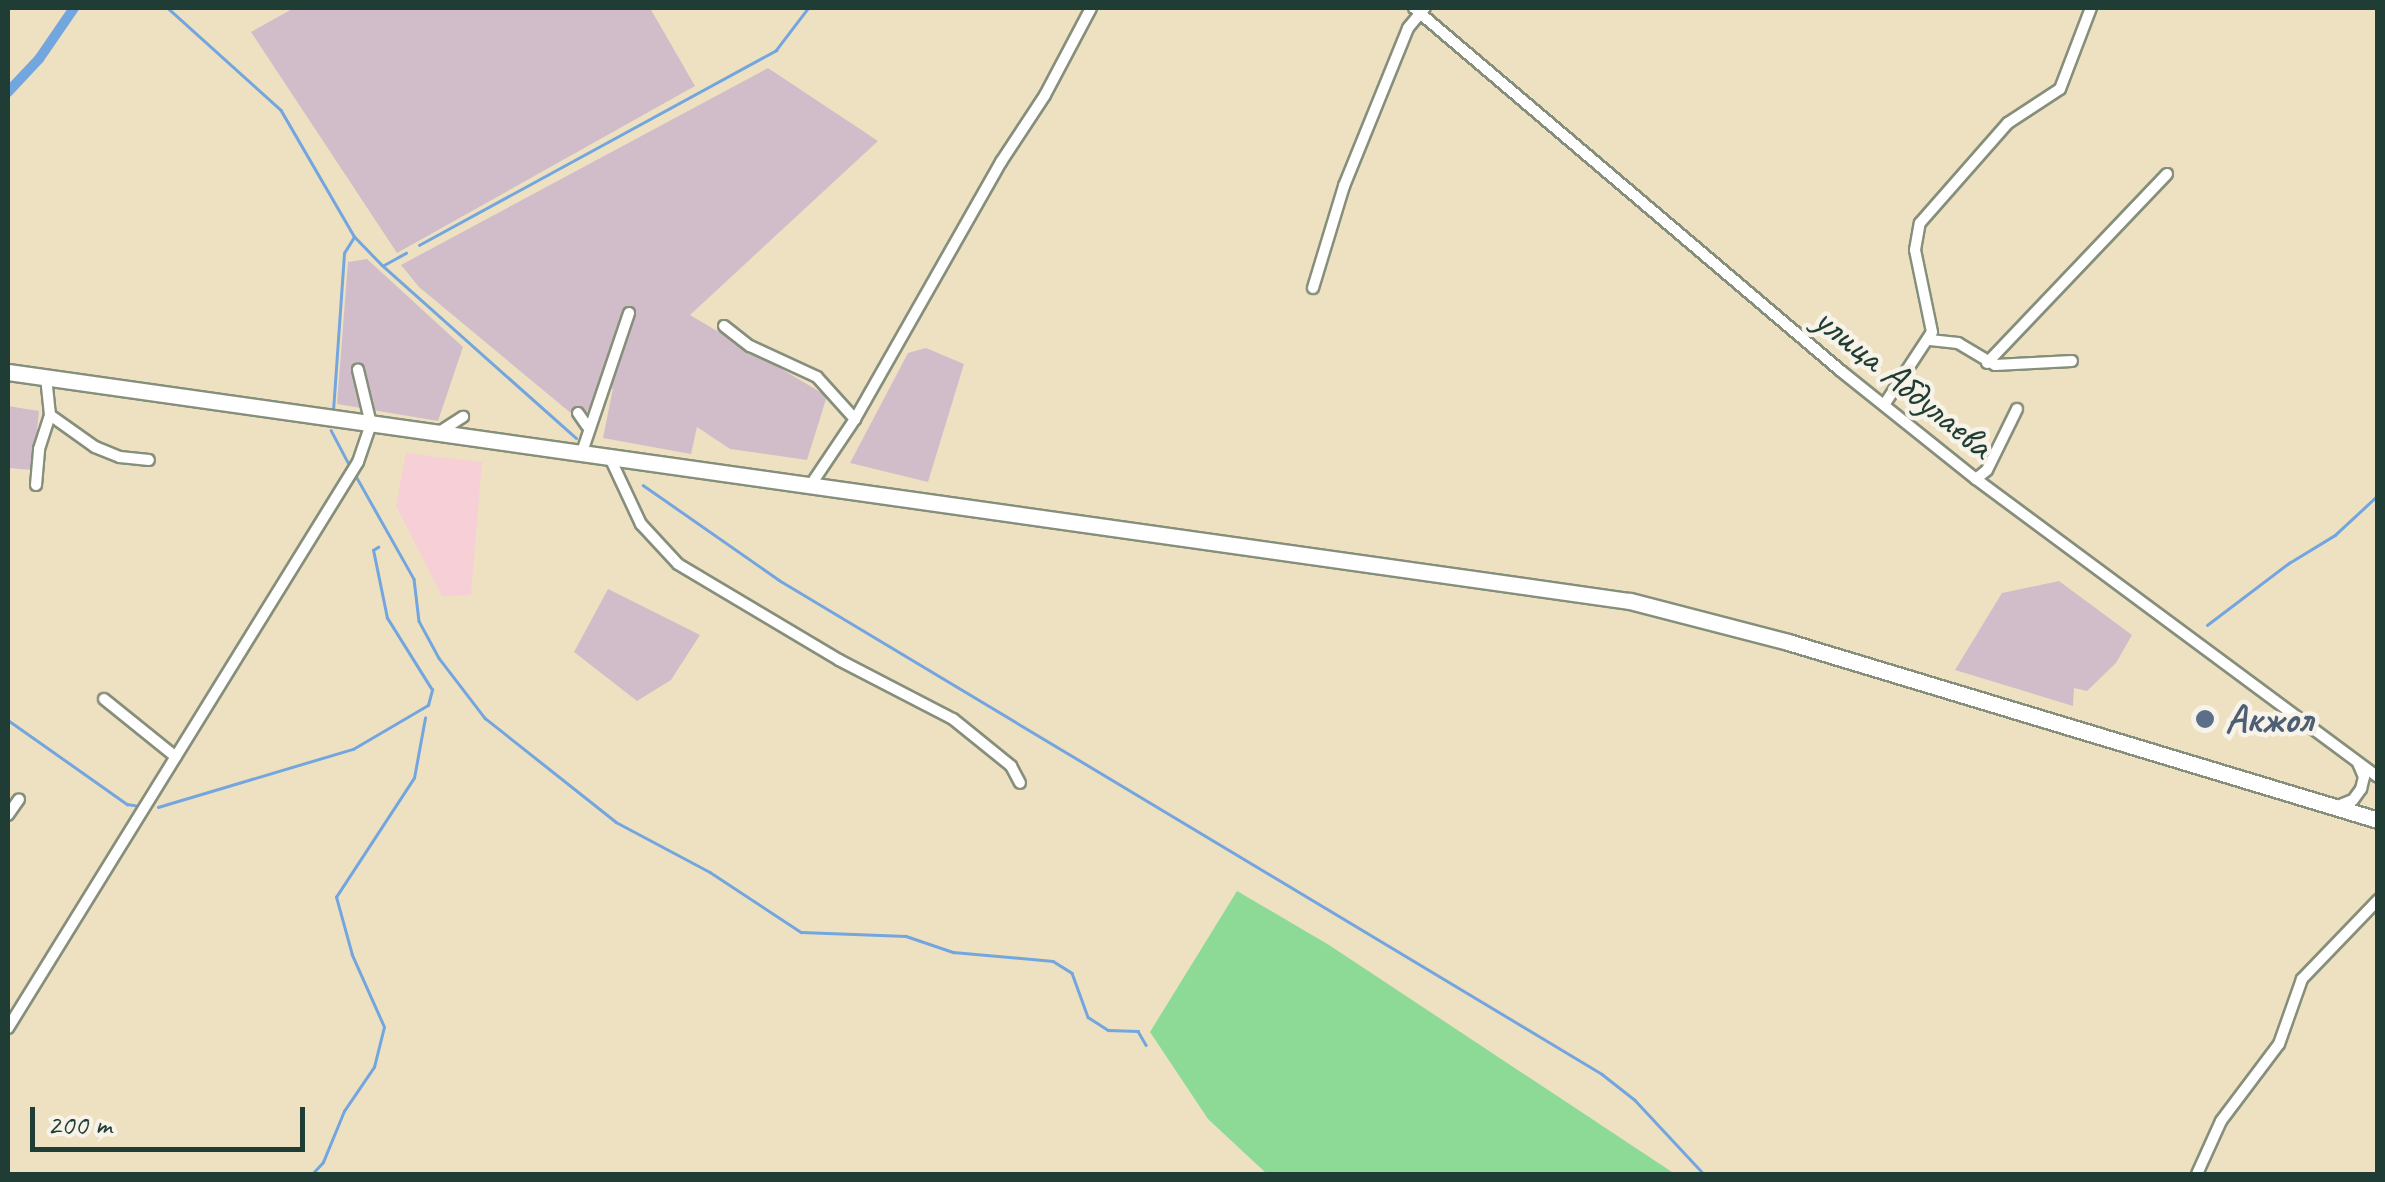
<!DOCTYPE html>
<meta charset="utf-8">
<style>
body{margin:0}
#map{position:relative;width:2385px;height:1182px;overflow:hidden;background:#eee1c2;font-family:Caveat,sans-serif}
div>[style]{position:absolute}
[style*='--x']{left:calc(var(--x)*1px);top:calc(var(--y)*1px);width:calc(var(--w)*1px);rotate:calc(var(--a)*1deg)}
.built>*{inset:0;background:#f6cfd7}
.industrial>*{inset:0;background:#d1bdc9}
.green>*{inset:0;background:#8dda97}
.stream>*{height:2.5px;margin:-1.25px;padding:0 1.25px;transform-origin:1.25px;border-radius:1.25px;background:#73a6df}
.canal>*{height:10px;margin:-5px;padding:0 5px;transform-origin:5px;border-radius:5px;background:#73a6df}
.roads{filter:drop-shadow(2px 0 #868f7b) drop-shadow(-2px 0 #868f7b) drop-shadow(0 2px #868f7b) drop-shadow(0 -2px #868f7b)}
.minor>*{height:10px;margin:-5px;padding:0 5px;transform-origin:5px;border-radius:5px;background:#fff}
.trunk>*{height:15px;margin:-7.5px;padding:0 7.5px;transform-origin:7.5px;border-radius:7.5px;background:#fff}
.dots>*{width:28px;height:28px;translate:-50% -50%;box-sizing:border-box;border:5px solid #f7f3e8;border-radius:50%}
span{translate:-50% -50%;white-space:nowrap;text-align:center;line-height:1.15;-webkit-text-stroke:9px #f7f3e8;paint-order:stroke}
.street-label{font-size:40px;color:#1f3d34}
.service-label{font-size:40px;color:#4e5e75;font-weight:700}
.left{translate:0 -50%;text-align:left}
.frame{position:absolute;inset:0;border:10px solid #1f3d34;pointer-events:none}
.scale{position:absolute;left:30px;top:1107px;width:275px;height:45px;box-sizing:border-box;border:5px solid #1f3d34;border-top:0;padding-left:12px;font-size:30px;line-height:35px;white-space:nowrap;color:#1f3d34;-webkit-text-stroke:8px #f7f3e8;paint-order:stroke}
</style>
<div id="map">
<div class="built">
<div style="clip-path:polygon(406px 453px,482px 462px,471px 595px,442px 596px,396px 506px)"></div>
</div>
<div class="industrial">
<div style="clip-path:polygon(294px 8px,650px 8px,695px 86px,397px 253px,251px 32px)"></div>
<div style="clip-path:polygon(768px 68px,878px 141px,690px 315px,827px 396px,807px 460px,730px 449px,697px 427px,691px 454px,603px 438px,613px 388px,578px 419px,419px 287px,401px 265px)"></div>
<div style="clip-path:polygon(367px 259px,463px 347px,438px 421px,337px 404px,348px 262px)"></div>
<div style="clip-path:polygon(926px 348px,964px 364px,928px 482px,850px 463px,908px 353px)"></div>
<div style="clip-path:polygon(8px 406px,39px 411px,33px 470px,8px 468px)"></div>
<div style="clip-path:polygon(2059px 581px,2132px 635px,2116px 663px,2087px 691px,2074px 688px,2073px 706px,1955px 670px,2002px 593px)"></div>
<div style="clip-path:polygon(608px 589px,700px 635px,671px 680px,637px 701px,574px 652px)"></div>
</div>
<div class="green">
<div style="clip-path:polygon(1237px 891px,1329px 945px,1675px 1174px,1267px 1174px,1208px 1119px,1150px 1032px)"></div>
</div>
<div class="stream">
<div style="--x:169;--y:9;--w:151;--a:42"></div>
<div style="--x:281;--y:110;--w:146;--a:59.9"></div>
<div style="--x:354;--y:236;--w:40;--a:46"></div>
<div style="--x:382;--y:265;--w:260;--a:41.7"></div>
<div style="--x:419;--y:245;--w:407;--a:-28.6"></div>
<div style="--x:776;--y:50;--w:53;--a:-52.7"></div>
<div style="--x:384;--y:265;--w:25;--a:-29"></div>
<div style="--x:333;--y:411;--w:158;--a:-86"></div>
<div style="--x:344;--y:253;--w:19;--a:-58"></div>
<div style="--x:331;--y:430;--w:41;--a:62.2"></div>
<div style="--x:356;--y:476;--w:118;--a:60.6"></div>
<div style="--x:414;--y:579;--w:42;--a:83.2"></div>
<div style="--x:419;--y:621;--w:42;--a:61.6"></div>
<div style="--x:439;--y:658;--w:76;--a:52.5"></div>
<div style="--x:485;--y:718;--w:167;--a:38.4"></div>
<div style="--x:616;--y:822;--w:106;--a:28"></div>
<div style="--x:710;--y:872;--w:109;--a:33.4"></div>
<div style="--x:801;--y:932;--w:105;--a:2.2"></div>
<div style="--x:906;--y:936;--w:50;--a:18.8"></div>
<div style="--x:953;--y:952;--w:100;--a:5.1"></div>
<div style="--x:1053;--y:961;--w:22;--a:32"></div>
<div style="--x:1072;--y:973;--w:47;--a:70"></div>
<div style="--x:1088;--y:1017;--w:24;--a:33"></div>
<div style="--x:1108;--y:1030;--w:30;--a:2"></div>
<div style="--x:1138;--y:1031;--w:16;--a:60"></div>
<div style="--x:643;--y:485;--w:166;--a:34.9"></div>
<div style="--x:779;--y:580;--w:960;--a:30.97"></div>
<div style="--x:1602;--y:1074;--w:42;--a:38.2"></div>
<div style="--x:1635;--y:1100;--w:101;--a:47"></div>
<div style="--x:2207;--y:625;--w:103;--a:-37.1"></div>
<div style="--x:2289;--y:563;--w:54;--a:-31.3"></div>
<div style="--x:2335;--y:535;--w:59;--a:-42.9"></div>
<div style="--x:8;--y:720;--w:146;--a:35.2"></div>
<div style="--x:127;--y:804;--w:13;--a:9"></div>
<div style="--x:158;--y:807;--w:203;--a:-16.6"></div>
<div style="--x:353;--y:749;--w:87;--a:-30.4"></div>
<div style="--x:428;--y:705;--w:16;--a:-75"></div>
<div style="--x:432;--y:690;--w:85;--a:-122"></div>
<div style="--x:387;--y:618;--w:69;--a:-101.6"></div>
<div style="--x:373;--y:550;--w:6;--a:-31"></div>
<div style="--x:312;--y:1174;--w:16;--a:-47"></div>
<div style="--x:323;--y:1162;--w:55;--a:-67.6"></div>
<div style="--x:344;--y:1111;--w:53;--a:-55.7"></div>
<div style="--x:374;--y:1067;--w:41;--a:-76"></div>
<div style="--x:384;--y:1027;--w:79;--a:-114"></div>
<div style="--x:352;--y:955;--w:60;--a:-105.4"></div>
<div style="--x:336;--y:897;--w:142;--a:-56.8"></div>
<div style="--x:414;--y:778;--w:61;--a:-79.6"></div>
</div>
<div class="canal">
<div style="--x:8;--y:92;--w:45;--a:-46.8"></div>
<div style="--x:39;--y:59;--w:62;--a:-55.5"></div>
</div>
<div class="roads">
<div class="minor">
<div style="--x:1414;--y:8;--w:560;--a:40.37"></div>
<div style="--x:1841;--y:371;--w:173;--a:38.7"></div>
<div style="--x:1976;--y:479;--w:500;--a:36.55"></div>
<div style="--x:1313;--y:288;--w:107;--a:-73.1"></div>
<div style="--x:1344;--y:186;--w:170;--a:-67.9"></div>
<div style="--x:1408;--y:28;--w:26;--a:-50"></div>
<div style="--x:724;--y:326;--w:33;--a:38"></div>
<div style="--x:750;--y:346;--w:74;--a:24.8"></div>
<div style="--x:817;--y:377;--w:57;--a:47.9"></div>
<div style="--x:1930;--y:340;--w:28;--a:6"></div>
<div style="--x:1958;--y:343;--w:43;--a:30.7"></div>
<div style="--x:1995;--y:365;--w:77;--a:-3"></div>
<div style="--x:1987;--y:363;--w:261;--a:-46.4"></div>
<div style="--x:1884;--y:405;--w:87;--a:-56.7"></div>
<div style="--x:1932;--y:332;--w:84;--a:-101.7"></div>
<div style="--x:1915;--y:250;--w:27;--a:-80"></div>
<div style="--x:1920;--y:223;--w:133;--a:-48.7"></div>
<div style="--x:2008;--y:123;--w:62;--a:-33.2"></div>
<div style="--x:2060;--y:89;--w:87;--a:-69.1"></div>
<div style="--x:578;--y:413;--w:16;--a:55"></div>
<div style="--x:50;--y:415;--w:55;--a:35.4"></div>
<div style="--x:95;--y:447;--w:27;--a:22"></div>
<div style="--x:120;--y:457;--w:29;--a:6"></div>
<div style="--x:438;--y:433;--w:30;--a:-33"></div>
<div style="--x:581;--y:455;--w:150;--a:-71.3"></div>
<div style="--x:611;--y:460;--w:71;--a:64.9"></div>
<div style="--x:641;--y:524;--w:54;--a:47.2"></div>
<div style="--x:678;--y:564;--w:187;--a:30.8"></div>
<div style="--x:839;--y:660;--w:128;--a:27.4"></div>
<div style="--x:953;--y:719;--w:75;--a:39"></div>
<div style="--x:1011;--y:766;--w:19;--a:62"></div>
<div style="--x:1976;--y:479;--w:14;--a:-39"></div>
<div style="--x:1987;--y:470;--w:68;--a:-63.8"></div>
<div style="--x:36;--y:485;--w:36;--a:-85"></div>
<div style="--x:39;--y:449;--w:36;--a:-72"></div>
<div style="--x:50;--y:415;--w:38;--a:-96"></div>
<div style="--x:810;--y:486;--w:81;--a:-56.1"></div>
<div style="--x:855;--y:419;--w:296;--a:-60.4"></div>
<div style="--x:1001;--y:162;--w:80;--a:-56.7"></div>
<div style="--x:1045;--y:95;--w:98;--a:-62.1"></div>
<div style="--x:104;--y:699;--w:92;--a:38.9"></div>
<div style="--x:2338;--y:806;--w:16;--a:-22"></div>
<div style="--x:2353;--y:800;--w:14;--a:-54"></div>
<div style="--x:2361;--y:789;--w:12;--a:-76"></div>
<div style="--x:2364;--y:777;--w:15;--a:-113"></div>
<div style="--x:8;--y:815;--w:19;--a:-55"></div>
<div style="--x:8;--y:1028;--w:665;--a:-58.27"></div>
<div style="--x:358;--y:462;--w:40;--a:-71.1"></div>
<div style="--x:371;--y:424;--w:56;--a:-103.5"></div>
<div style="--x:2197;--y:1174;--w:58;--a:-65.6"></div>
<div style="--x:2221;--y:1121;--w:96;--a:-53"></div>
<div style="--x:2279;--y:1044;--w:69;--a:-70.5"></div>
<div style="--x:2302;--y:979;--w:110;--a:-46.1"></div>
</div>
<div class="trunk">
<div style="--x:8;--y:372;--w:1638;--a:8.04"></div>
<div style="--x:1630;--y:601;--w:163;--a:14.5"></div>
<div style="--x:1788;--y:642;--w:616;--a:16.79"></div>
</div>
</div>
<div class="dots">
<div style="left:2205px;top:719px;background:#5c6f8a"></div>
</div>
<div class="street-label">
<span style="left:1904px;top:382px;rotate:39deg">улица Абдулаева</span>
</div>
<div class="service-label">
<span class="left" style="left:2225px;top:719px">Акжол</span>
</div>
<div class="frame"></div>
<div class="scale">200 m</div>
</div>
